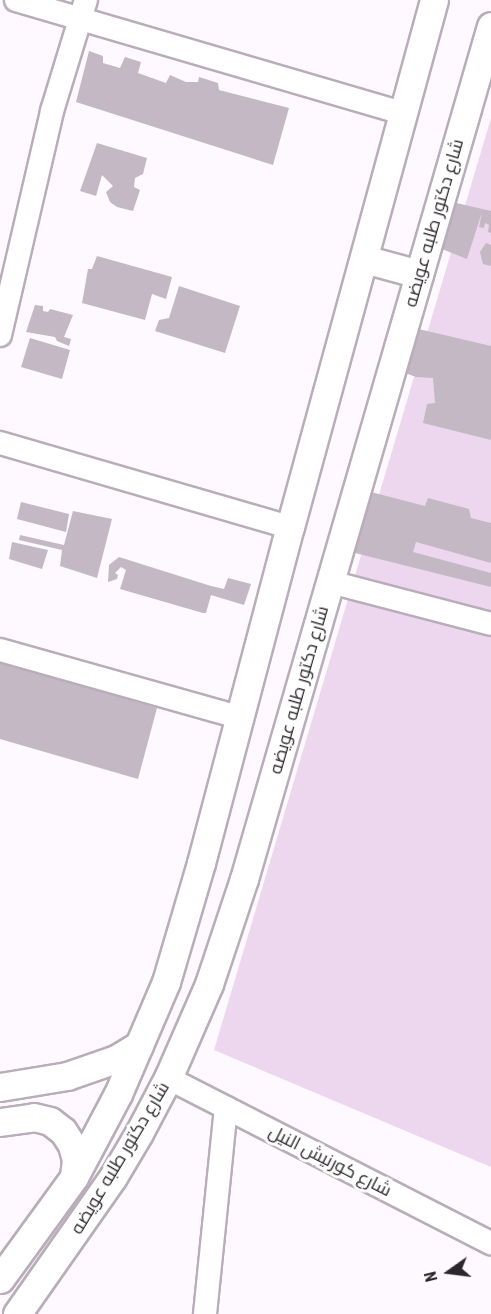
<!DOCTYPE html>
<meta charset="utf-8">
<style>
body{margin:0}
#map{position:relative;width:491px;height:1314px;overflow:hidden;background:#fef9fe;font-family:"Roboto Condensed",Cairo,sans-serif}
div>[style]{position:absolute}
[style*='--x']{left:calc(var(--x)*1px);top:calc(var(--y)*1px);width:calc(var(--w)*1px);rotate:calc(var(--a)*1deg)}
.green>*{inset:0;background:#edd7ef}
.building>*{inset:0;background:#c3b8c4}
.roads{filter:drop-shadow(2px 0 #b8adb9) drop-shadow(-2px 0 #b8adb9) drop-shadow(0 2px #b8adb9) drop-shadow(0 -2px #b8adb9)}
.minor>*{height:22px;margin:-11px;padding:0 11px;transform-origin:11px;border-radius:11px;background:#fff}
.tertiary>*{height:27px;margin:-13.5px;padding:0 13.5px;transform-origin:13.5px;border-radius:13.5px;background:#fff}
span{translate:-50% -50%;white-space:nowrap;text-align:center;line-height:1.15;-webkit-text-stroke:6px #fff;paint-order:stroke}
.street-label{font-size:18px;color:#2c272c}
.north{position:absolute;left:419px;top:1242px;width:60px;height:60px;-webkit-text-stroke:4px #fff;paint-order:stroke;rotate:256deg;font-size:16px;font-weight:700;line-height:24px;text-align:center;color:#2c272c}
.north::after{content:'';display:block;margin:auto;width:21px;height:27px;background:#2c272c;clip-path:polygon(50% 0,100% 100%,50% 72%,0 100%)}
</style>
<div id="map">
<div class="green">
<div style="clip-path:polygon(491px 118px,491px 1167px,214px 1050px)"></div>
</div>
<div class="building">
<div style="clip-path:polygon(89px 51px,103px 56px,103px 63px,120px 68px,125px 57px,141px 62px,138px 73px,166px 83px,170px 75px,186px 82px,198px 82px,199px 77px,218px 83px,219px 90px,289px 108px,273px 165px,76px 102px)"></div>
<div style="clip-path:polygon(97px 143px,147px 158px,143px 174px,135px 178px,134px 187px,140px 190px,133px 211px,117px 207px,110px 202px,106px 192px,113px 186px,102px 175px,96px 196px,80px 191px)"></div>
<div style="clip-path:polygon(452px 202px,491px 211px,491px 233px,488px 232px,489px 225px,485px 223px,484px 228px,479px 227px,482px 212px,467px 259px,442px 249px,440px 255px,432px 253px)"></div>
<div style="clip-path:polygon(486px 243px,491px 245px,491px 266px,483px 264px,480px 252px)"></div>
<div style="clip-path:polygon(97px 256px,172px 277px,166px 299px,152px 294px,145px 320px,82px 303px,88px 269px,92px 269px)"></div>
<div style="clip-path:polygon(179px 286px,240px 306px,225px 353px,155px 331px,159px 320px,169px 318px)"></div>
<div style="clip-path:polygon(35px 305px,43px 306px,43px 311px,48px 312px,50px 309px,73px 315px,64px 337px,71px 339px,69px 346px,57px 341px,55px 337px,26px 332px)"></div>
<div style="clip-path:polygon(410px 327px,491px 346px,491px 440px,423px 423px,427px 404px,435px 403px,433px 378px,416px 377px,397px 370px)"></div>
<div style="clip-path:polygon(30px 338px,70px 350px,62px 379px,21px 367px)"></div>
<div style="clip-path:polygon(371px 492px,425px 506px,428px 498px,469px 509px,471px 518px,491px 523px,491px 563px,416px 542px,413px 552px,491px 573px,491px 587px,355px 553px)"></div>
<div style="clip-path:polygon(21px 502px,69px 514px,66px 532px,17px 519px)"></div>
<div style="clip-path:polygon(73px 511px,112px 519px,97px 578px,60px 566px,62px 550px,19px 540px,20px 535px,64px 545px)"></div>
<div style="clip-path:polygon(12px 542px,48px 550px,42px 569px,9px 559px)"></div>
<div style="clip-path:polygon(119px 557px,211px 586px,224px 589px,228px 578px,251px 584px,244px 605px,211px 595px,206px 613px,203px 613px,120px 589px,126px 570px,121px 567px,115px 573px,118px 575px,117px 579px,108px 582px,109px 565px)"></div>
<div style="clip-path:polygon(0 662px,157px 708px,138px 779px,0 739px)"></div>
</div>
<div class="roads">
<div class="minor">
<div style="--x:16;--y:0;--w:403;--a:16.3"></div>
<div style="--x:0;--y:335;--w:230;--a:-76.9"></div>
<div style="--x:52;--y:111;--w:116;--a:-73"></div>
<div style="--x:0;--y:443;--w:302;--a:16.2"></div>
<div style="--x:330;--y:582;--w:166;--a:14.6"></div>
<div style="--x:0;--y:650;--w:248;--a:15.7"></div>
<div style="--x:168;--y:1078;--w:363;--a:27.1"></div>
<div style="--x:205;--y:1314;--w:207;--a:-84.2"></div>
</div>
<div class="tertiary">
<div style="--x:364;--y:259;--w:57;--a:15.3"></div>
<div style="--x:0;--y:1087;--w:68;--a:-9.3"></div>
<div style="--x:67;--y:1076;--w:52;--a:-19.1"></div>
<div style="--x:116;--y:1059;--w:27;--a:-31"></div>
<div style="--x:0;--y:1122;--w:34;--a:-8"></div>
<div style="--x:34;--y:1117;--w:16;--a:14"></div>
<div style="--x:50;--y:1121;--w:16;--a:38"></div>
<div style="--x:63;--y:1131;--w:17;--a:57"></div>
<div style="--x:72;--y:1145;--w:16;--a:75"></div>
<div style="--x:76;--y:1160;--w:17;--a:97"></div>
<div style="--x:0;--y:1279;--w:126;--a:-54"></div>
<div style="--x:74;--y:1177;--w:94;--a:-62.1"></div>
<div style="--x:118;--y:1094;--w:122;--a:-66.8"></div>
<div style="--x:166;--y:982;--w:124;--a:-73.6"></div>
<div style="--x:201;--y:863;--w:348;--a:-75.2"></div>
<div style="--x:290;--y:527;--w:546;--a:-74.72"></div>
<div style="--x:17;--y:1314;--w:167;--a:-55"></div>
<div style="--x:113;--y:1177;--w:51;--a:-59.4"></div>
<div style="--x:139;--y:1133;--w:62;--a:-62.2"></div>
<div style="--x:168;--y:1078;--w:103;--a:-66.4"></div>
<div style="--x:209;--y:984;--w:111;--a:-71.6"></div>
<div style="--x:244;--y:879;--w:888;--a:-73.85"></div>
</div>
</div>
<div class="street-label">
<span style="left:434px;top:223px;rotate:-74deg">شارع دكتور طلبه عويضه</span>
<span style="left:299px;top:690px;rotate:-74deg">شارع دكتور طلبه عويضه</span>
<span style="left:120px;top:1158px;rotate:-59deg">شارع دكتور طلبه عويضه</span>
<span style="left:330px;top:1161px;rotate:27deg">شارع كورنيش النيل</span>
</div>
<div class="north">N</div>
</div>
